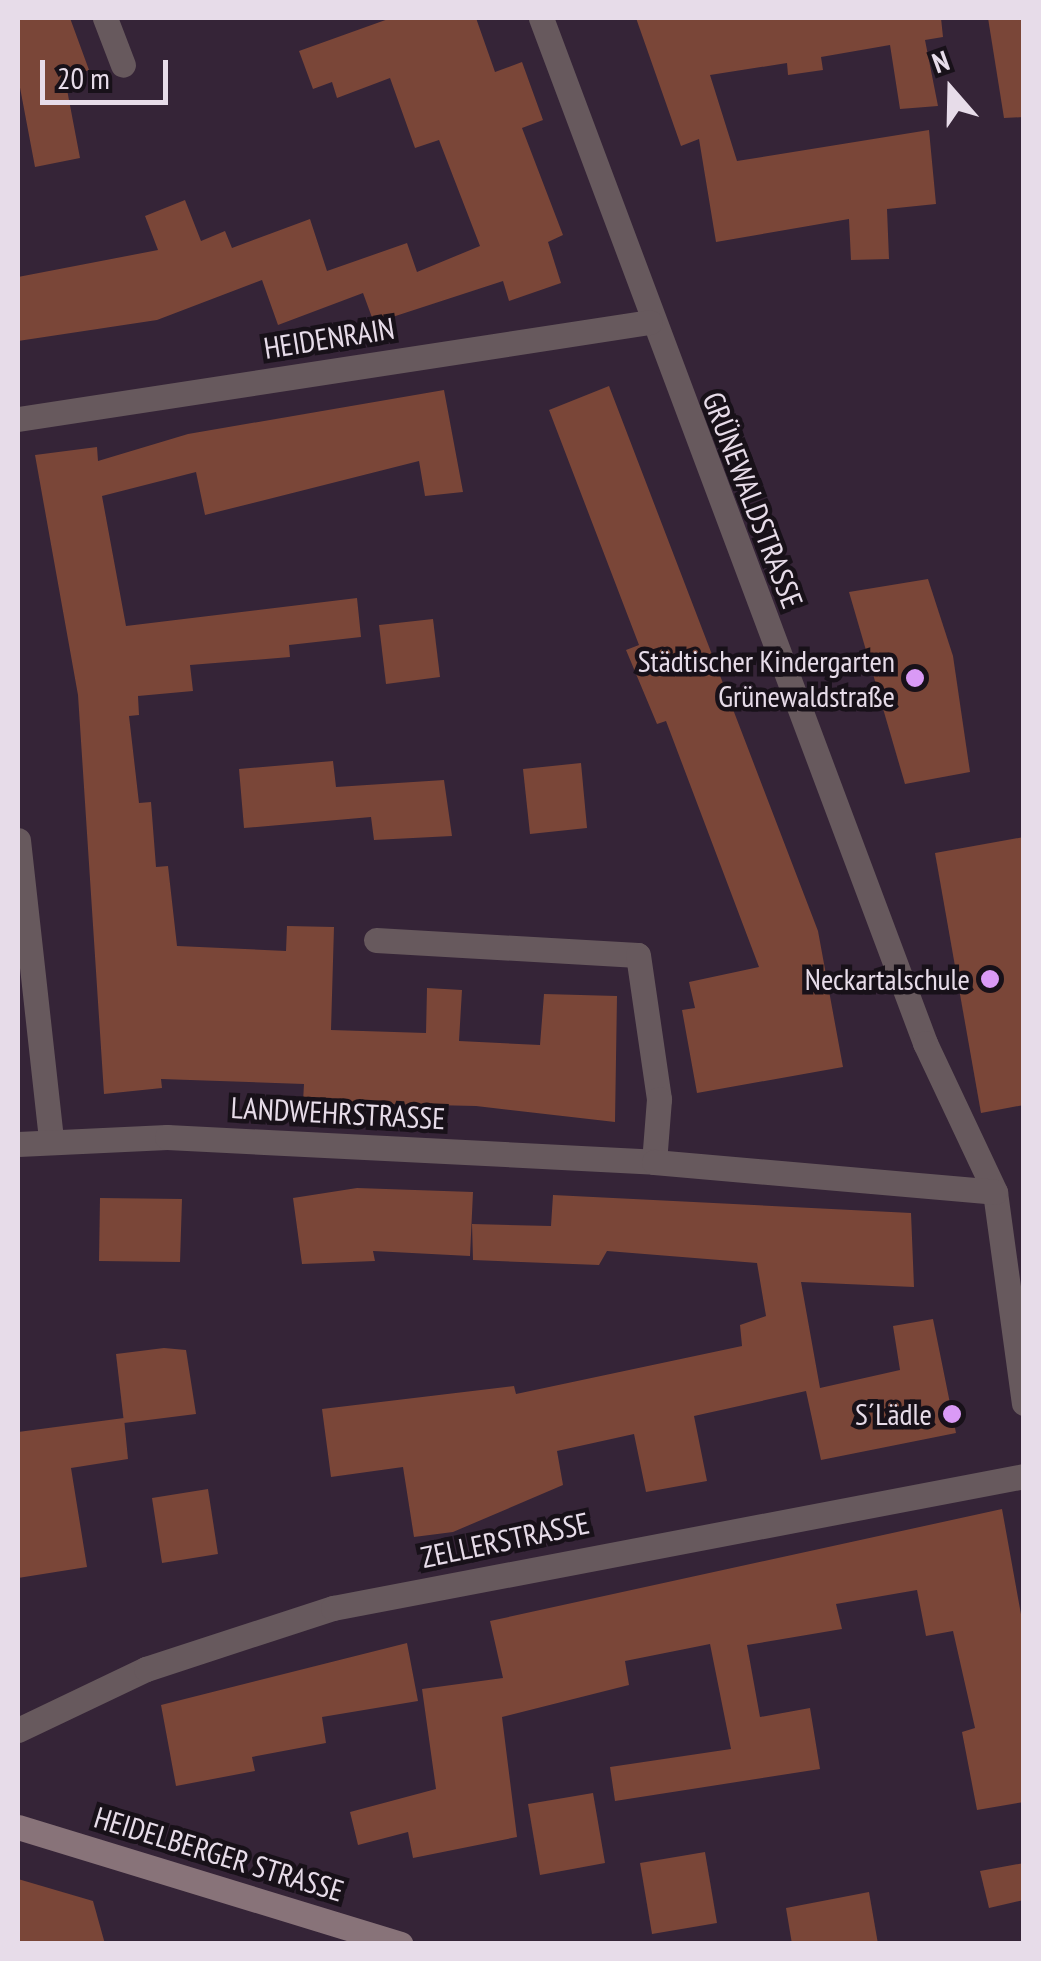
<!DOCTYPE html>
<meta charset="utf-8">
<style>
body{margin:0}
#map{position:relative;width:1041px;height:1961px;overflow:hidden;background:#352437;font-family:"PT Sans Narrow",sans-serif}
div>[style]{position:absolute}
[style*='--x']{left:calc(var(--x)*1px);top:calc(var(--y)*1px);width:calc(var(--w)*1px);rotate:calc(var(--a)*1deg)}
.building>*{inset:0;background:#7a4638}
.street>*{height:25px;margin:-12.5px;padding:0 12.5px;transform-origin:12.5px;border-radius:12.5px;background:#67595d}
.secondary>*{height:25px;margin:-12.5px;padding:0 12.5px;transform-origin:12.5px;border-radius:12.5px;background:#887379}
.dots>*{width:28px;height:28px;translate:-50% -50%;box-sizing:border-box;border:5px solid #181119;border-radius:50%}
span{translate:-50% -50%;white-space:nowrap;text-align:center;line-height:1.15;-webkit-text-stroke:9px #181119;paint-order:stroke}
.street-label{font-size:30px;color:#e7dce9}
.poi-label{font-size:30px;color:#e7dce9}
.right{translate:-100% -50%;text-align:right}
.frame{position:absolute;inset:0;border:20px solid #e7dce9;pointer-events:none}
.north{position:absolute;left:901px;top:40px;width:100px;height:100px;-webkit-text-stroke:8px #181119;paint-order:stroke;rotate:340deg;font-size:28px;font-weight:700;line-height:40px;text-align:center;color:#e7dce9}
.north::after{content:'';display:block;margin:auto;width:35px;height:45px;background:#e7dce9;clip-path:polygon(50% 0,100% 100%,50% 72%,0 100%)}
.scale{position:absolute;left:40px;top:60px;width:128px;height:45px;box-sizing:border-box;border:5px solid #e7dce9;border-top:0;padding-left:12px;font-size:30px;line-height:35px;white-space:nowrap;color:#e7dce9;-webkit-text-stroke:8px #181119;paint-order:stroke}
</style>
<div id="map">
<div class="building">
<div style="clip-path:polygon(18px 18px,70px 18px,89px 70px,65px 79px,80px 158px,35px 167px,18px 77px)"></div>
<div style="clip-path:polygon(391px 18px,476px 18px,495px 72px,522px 62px,543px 120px,522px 128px,563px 235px,548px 242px,561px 283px,509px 301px,503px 281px,374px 323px,363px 293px,278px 325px,262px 280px,157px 320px,18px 341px,18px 277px,158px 250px,145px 216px,185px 200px,201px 241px,225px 231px,232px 248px,310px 219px,327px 271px,407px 243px,417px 272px,480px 246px,439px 140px,415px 148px,390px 78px,337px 98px,332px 82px,313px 89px,299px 51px)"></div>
<div style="clip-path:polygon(636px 18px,941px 18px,943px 37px,925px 40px,938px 106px,900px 109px,890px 45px,821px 57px,823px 70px,788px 75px,787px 63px,710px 75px,737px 161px,929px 130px,936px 204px,887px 209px,889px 259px,851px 260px,849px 219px,716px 242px,699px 139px,681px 146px)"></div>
<div style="clip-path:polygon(988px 18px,1024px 18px,1024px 117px,1004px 118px)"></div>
<div style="clip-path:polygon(609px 386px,818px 931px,843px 1067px,697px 1093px,682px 1010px,695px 1008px,689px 982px,759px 967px,666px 721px,657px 724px,626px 650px,639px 645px,549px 410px)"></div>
<div style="clip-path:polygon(444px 390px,463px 492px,425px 496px,419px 461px,205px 515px,196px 472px,102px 496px,126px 626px,357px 598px,361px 637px,289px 645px,290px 657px,190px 665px,193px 691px,138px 696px,139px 715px,129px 716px,139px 803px,151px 802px,156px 867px,168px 866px,177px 946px,286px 951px,287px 926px,334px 927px,331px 1030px,426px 1033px,427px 988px,462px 990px,459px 1041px,540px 1045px,544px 994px,617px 996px,615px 1122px,476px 1106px,303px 1102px,304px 1084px,161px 1079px,162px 1088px,104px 1094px,78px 695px,35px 455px,97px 447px,98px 461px,188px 434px)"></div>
<div style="clip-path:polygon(928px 579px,953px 656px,970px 772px,905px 784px,849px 592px)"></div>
<div style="clip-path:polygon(433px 619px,440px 677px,386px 684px,379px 625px)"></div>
<div style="clip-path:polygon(333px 761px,336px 787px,444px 780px,452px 836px,374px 840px,371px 817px,244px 828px,239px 769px)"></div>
<div style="clip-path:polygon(581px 763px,587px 828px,530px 834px,523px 769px)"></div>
<div style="clip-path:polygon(1024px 837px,1024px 1105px,981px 1113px,935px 853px)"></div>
<div style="clip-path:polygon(357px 1188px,473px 1192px,470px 1256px,373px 1251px,375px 1261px,302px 1264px,293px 1198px)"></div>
<div style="clip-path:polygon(553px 1195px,911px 1213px,914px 1287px,801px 1282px,820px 1388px,900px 1370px,893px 1326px,933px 1319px,956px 1433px,821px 1460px,806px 1391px,694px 1416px,707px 1481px,646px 1492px,634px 1434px,557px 1451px,563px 1485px,453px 1532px,414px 1537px,403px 1467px,331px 1477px,322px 1409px,514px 1386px,516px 1394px,742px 1346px,740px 1325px,766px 1316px,757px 1263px,607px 1251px,599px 1265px,473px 1260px,472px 1224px,551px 1226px)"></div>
<div style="clip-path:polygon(100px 1198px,182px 1199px,180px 1262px,99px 1261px)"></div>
<div style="clip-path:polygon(164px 1348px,186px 1350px,196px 1414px,124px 1423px,116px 1354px)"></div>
<div style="clip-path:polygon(124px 1418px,128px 1459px,71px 1468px,87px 1567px,18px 1578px,18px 1432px)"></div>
<div style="clip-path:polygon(208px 1489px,218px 1554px,162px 1563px,152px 1498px)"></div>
<div style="clip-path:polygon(1002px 1509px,1024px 1631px,1024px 1802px,977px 1810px,962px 1732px,975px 1728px,953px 1631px,926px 1636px,917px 1590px,836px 1604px,842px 1629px,747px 1645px,760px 1717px,810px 1708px,820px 1769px,615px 1801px,610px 1767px,731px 1749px,710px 1644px,625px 1661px,629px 1685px,502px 1717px,517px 1837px,413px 1858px,408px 1832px,358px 1845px,350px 1812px,436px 1789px,422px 1689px,503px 1678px,490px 1621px)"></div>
<div style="clip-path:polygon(407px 1643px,418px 1701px,322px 1717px,326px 1743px,252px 1757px,255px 1771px,176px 1786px,161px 1705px)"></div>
<div style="clip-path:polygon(593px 1793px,605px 1863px,540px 1875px,528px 1804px)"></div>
<div style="clip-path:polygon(705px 1852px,717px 1923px,652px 1934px,640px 1863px)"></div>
<div style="clip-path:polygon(1024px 1863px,1024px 1900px,989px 1908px,980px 1871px)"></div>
<div style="clip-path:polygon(18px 1879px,93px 1901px,105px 1944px,18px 1944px)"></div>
<div style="clip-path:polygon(869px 1892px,878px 1944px,792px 1944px,786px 1908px)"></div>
</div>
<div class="street">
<div style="--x:105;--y:18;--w:50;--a:69"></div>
<div style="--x:541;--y:18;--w:1095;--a:69.46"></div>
<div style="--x:925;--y:1043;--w:165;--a:64.8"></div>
<div style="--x:995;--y:1192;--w:213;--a:82.2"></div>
<div style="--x:18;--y:419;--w:639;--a:-8.73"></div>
<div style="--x:18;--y:840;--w:302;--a:83.7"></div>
<div style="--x:376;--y:940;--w:262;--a:3.3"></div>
<div style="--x:638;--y:955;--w:146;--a:81.7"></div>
<div style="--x:659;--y:1099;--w:63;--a:94.5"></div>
<div style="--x:18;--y:1144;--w:149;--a:-2.7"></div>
<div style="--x:167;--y:1137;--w:488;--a:2.9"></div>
<div style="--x:654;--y:1162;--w:342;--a:5"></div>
<div style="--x:18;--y:1730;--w:142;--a:-25.5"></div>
<div style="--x:146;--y:1669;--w:197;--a:-18.1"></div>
<div style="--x:333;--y:1608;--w:703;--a:-10.81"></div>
</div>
<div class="secondary">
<div style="--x:18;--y:1827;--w:400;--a:17"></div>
</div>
<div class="dots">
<div style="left:915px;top:678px;background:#da9af6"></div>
<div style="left:990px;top:979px;background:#da9af6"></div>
<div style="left:952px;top:1414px;background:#da9af6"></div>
</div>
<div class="street-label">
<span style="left:329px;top:338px;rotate:-9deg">HEIDENRAIN</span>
<span style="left:753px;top:500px;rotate:69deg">GRÜNEWALDSTRASSE</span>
<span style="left:338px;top:1113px;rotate:3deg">LANDWEHRSTRASSE</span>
<span style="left:505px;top:1540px;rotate:-12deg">ZELLERSTRASSE</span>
<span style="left:219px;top:1854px;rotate:17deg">HEIDELBERGER STRASSE</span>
</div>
<div class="poi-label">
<span class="right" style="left:895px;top:678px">Städtischer Kindergarten<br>Grünewaldstraße</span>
<span class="right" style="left:970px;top:979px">Neckartalschule</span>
<span class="right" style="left:932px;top:1414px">S´Lädle</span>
</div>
<div class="frame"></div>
<div class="north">N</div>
<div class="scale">20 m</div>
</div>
